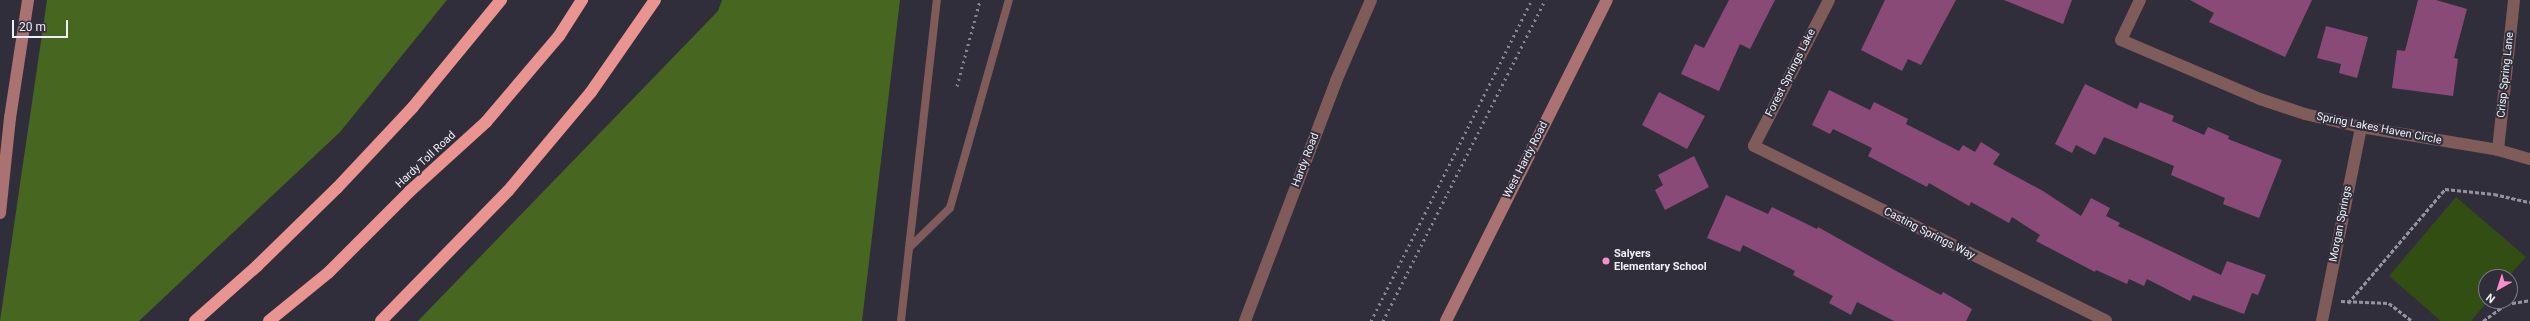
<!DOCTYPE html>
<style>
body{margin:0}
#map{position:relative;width:2530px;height:321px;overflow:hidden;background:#312e3b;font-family:Roboto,sans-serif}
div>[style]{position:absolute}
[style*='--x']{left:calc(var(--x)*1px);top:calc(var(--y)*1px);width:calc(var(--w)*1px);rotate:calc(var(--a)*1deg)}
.green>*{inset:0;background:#334e12}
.forest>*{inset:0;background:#476721}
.building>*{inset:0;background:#8a4a77}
.path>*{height:2.5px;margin-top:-1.25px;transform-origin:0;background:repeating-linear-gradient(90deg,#95939e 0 4px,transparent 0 6px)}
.lane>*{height:8px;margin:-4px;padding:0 4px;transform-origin:4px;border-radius:4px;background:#7f5b5a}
.street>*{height:12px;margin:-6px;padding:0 6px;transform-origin:6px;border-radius:6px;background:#7f5b5a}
.secondary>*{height:12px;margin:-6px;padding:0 6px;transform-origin:6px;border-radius:6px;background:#aa7270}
.highway>*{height:12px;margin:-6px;padding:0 6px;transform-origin:6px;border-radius:6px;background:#ea9491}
.rail>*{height:3px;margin-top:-1.5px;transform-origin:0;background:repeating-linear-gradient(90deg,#878590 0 2px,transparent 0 6px)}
.dots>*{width:11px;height:11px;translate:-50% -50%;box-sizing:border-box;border:2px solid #312e3b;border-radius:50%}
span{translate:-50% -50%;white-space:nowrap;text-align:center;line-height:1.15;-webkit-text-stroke:4px #312e3b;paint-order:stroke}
.street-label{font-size:11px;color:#efeef6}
.poi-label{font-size:11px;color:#efeef6;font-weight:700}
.left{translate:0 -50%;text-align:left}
.north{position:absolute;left:2478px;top:269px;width:40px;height:40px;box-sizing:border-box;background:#312e3b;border:1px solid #7d7b86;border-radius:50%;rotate:219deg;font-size:11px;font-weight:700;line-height:16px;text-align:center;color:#efeef6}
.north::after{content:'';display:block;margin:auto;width:14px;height:18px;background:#f98fc9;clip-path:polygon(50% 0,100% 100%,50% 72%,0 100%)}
.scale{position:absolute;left:12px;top:20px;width:56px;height:18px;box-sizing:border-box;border:2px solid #efeef6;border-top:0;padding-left:5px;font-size:12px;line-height:14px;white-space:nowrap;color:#efeef6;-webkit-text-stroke:3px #312e3b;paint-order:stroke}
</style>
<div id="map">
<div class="green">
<div style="clip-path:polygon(2456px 197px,2526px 257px,2508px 277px,2486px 277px,2486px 301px,2488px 301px,2471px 321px,2441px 321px,2389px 276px)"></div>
</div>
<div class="forest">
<div style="clip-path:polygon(47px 0,447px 0,340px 132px,139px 321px,0 321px)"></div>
<div style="clip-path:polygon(722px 0,900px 0,862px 321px,418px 321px,718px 11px)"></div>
</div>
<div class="building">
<div style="clip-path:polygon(1729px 0,1775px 0,1750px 49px,1740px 44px,1719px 91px,1681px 74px,1695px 44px,1704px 48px)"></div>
<div style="clip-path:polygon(1885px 0,1956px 0,1921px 65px,1908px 59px,1902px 71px,1861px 50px)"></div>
<div style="clip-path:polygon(2004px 0,2072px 0,2063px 24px)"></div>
<div style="clip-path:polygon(2190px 0,2312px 0,2285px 57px,2209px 22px,2214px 13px)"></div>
<div style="clip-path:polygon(2418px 0,2436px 0,2467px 9px,2454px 58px,2458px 59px,2453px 96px,2392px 88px,2397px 50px,2405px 51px)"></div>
<div style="clip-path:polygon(2326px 26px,2368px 37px,2357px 78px,2339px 73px,2341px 64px,2317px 58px)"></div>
<div style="clip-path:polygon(2085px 84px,2137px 109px,2140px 102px,2174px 116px,2172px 121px,2204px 135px,2208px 127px,2229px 136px,2228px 139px,2282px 160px,2259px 218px,2223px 204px,2225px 198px,2171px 175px,2174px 166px,2104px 137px,2095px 155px,2076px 145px,2072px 153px,2055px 144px)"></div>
<div style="clip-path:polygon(1829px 90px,1870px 110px,1874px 102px,1908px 119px,1906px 124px,1959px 151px,1963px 145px,1975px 152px,1981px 142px,2000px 154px,1993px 164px,2043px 191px,2081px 216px,2091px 198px,2110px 208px,2106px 216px,2120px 223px,2118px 226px,2221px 275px,2227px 261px,2266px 275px,2258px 295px,2252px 293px,2244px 314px,2193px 295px,2190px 301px,2147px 279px,2144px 286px,2129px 279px,2127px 284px,2096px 270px,2095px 272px,2036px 241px,2040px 235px,2012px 217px,2009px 223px,1971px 202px,1969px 206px,1929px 183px,1927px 187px,1868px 156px,1872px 148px,1833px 129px,1830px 134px,1812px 125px)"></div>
<div style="clip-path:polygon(1659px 92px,1705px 116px,1687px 149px,1642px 125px)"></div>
<div style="clip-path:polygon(1694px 156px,1709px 187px,1665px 210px,1655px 190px,1663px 185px,1658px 175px)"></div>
<div style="clip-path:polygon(1726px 195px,1768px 214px,1772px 207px,1817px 229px,1818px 227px,1898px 272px,1941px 295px,1943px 292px,1972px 309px,1966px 321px,1894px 321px,1857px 302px,1851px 315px,1829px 303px,1833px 296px,1793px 275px,1795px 271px,1743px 245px,1740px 252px,1707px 238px)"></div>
</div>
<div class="path">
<div style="--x:2341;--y:301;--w:48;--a:2.4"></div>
<div style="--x:2389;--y:303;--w:29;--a:38"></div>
<div style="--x:2348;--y:303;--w:150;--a:-49.6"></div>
<div style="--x:2445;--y:189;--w:49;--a:5.8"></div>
<div style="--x:2494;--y:194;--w:37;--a:13"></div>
<div style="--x:2483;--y:321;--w:29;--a:-36"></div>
<div style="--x:2506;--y:304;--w:24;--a:-9"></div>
</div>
<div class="lane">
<div style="--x:909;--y:248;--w:250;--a:-83.6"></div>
<div style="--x:901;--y:321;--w:73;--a:-83.7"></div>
<div style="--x:909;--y:248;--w:57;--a:-44.3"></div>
<div style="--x:950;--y:208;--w:216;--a:-74.2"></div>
</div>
<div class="street">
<div style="--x:1829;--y:0;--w:164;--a:117.2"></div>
<div style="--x:1754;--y:146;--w:393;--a:26.4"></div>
<div style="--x:2140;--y:0;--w:44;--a:115.4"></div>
<div style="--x:2121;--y:40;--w:151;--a:23"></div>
<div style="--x:2260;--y:99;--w:47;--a:18.4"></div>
<div style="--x:2305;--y:114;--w:57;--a:13.1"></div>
<div style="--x:2361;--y:127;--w:139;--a:9.5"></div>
<div style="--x:2498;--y:150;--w:33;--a:16"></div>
<div style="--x:2498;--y:150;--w:151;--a:-83.9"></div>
<div style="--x:1245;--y:321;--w:257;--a:-69.2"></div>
<div style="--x:1336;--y:81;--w:88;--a:-66.6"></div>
<div style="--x:2322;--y:321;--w:198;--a:-78.6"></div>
</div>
<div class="secondary">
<div style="--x:0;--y:213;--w:96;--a:-84"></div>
<div style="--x:10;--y:118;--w:119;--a:-81.3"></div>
<div style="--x:1446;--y:321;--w:359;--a:-63.4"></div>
</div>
<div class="highway">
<div style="--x:195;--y:321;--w:83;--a:-41.6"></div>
<div style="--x:257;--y:266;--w:112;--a:-44.3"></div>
<div style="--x:337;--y:188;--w:111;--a:-46.8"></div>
<div style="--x:413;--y:107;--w:139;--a:-50.6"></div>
<div style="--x:269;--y:321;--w:77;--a:-39.2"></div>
<div style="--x:329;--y:272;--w:115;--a:-45"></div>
<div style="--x:410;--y:191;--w:103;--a:-42.2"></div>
<div style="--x:486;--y:122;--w:113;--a:-49.7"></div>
<div style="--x:559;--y:36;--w:43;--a:-57.4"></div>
<div style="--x:381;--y:321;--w:182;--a:-45.7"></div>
<div style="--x:508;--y:191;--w:129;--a:-50"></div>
<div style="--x:591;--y:92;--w:112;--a:-55.2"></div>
</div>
<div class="rail">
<div style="--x:957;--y:86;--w:89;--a:-75"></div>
<div style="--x:1371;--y:321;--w:359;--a:-63.4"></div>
<div style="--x:1383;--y:321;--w:360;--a:-63.2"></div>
</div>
<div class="dots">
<div style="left:1606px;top:261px;background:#f98fc9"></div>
</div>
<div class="street-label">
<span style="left:1791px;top:73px;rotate:-63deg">Forest Springs Lake</span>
<span style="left:2506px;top:75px;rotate:-84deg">Crisp Spring Lane</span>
<span style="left:2379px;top:129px;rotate:11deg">Spring Lakes Haven Circle</span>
<span style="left:426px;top:160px;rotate:-43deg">Hardy Toll Road</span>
<span style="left:1306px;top:160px;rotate:-69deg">Hardy Road</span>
<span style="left:1526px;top:160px;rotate:-63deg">West Hardy Road</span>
<span style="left:2341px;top:224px;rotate:-79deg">Morgan Springs</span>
<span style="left:1929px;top:234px;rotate:27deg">Casting Springs Way</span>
</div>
<div class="poi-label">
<span class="left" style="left:1614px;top:261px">Salyers<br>Elementary School</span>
</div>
<div class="north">N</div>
<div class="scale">20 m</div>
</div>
